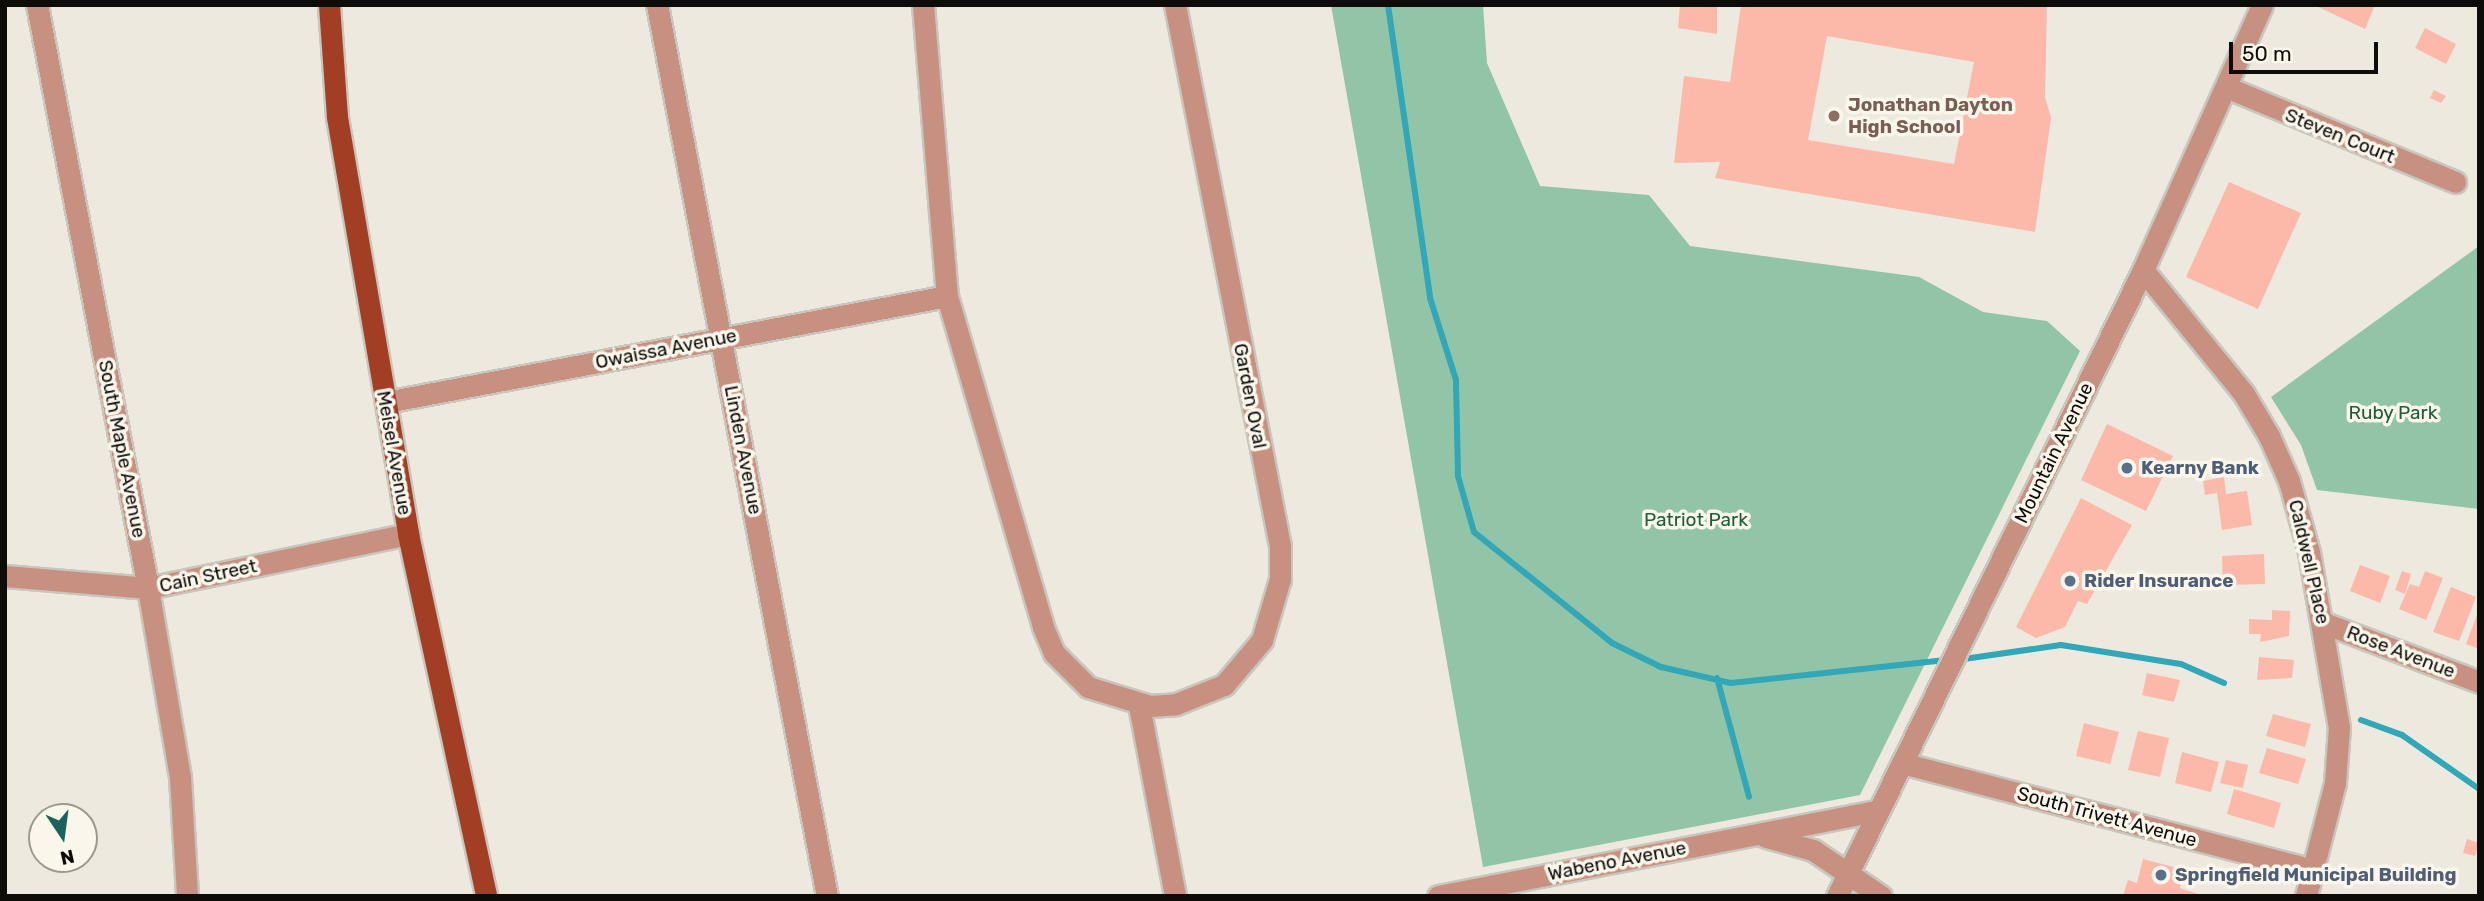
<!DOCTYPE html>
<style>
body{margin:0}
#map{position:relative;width:2484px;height:901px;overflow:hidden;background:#ede9df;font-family:Rubik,sans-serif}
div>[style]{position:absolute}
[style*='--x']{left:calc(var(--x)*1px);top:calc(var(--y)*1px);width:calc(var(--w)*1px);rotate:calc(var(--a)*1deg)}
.green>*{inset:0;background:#92c4a8}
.stream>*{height:6px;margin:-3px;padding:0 3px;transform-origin:3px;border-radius:3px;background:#31a7b7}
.building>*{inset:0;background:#fcb8a9}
.roads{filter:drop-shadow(2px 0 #c9c6bd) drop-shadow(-2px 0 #c9c6bd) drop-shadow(0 2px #c9c6bd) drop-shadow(0 -2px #c9c6bd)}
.minor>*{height:21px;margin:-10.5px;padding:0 10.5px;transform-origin:10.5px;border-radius:10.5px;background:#c89080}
.major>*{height:21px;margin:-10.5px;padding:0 10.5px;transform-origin:10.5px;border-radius:10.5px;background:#a23e24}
.dots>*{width:19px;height:19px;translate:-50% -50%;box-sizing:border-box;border:4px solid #faf6ec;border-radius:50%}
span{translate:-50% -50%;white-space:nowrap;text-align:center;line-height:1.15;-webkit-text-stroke:7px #faf6ec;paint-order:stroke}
.education-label{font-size:19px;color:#785e54;font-weight:700}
.left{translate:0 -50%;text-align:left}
.street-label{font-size:19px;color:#0e0c09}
.park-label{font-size:19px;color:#1e5c40}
.service-label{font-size:19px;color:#4e5e75;font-weight:700}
.frame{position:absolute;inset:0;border:7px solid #0e0c09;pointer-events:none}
.north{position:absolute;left:28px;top:803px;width:70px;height:70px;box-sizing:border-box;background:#faf6ec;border:2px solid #9c9891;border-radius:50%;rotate:167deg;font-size:19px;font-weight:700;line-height:28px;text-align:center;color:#0e0c09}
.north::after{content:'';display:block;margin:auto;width:24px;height:32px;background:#1a6359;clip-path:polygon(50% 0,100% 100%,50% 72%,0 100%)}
.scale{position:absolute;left:2229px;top:42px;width:149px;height:32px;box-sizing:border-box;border:4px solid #0e0c09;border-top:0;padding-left:9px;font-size:21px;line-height:24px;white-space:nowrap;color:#0e0c09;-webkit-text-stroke:5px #faf6ec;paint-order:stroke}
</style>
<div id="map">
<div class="green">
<div style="clip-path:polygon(1331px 5px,1483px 5px,1487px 63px,1540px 186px,1649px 195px,1690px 246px,1919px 277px,1983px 312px,2047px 321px,2080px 351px,1860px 795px,1483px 867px)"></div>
<div style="clip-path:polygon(2479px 246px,2479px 509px,2317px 490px,2301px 445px,2271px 397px)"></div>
</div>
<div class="stream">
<div style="--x:1388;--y:5;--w:296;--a:81.8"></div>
<div style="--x:1430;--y:298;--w:86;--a:72.4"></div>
<div style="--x:1456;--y:380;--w:96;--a:88.8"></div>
<div style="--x:1458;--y:476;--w:58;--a:74.1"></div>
<div style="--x:1474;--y:532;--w:177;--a:38.8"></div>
<div style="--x:1612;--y:643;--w:55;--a:26.1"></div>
<div style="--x:1661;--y:667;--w:72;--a:12.9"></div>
<div style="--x:1731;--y:683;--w:216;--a:-6.1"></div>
<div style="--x:1957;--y:660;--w:105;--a:-8.2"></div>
<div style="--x:2061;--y:645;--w:121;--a:9"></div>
<div style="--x:2181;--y:664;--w:47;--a:23.8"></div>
<div style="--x:1717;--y:678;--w:123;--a:74.9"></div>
<div style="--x:2361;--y:720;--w:44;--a:20.1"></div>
<div style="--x:2402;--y:735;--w:94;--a:35"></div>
</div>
<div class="building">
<div style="clip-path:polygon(1680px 5px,1717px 5px,1717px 34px,1678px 28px)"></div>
<div style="clip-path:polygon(evenodd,1741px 5px,2047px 5px,2045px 97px,2051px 118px,2035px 232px,1715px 178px,1720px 162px,1674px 163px,1684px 76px,1730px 82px,1741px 5px,1827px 36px,1974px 62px,1954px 164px,1808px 140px,1827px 36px)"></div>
<div style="clip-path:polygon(2314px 5px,2375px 5px,2365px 29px)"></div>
<div style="clip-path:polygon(2425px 28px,2456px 44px,2446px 64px,2415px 48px)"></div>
<div style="clip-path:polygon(2434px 90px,2446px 96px,2441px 103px,2430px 98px)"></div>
<div style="clip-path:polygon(2229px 182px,2301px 213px,2258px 309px,2186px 277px)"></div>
<div style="clip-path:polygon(2107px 424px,2173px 456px,2146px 511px,2081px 480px)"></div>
<div style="clip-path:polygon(2224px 477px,2226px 494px,2247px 491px,2252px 525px,2222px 530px,2217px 493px,2205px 495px,2203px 481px)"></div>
<div style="clip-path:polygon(2081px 498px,2132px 525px,2087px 604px,2078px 601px,2065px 627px,2036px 638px,2016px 627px)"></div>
<div style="clip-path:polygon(2264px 554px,2265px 584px,2223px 585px,2222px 556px)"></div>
<div style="clip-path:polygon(2360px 565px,2390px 576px,2380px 603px,2350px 591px)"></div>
<div style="clip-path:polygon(2402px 571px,2411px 574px,2405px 594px,2395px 590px)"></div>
<div style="clip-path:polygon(2425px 571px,2443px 578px,2426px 620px,2399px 609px,2410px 584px,2419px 587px)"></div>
<div style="clip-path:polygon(2451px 587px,2476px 597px,2459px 641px,2433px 632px)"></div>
<div style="clip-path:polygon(2272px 610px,2290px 611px,2289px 636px,2260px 642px,2261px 634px,2249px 634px,2249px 619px,2272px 620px)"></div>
<div style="clip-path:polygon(2478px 612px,2479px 612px,2479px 649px,2466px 644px)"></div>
<div style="clip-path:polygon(2259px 657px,2294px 660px,2292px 678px,2257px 680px)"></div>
<div style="clip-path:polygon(2147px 673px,2180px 680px,2174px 702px,2142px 695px)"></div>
<div style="clip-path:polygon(2273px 714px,2311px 724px,2305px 747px,2266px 736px)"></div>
<div style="clip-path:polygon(2084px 723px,2119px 732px,2110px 764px,2076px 756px)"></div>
<div style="clip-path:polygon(2138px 731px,2169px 738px,2160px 777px,2128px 770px)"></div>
<div style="clip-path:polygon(2267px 748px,2306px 759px,2298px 784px,2259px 773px)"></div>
<div style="clip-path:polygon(2182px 752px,2219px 762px,2211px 792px,2175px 783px)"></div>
<div style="clip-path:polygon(2226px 760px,2248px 765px,2243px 788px,2220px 783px)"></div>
<div style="clip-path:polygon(2234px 789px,2281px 803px,2274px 828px,2227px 814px)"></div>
<div style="clip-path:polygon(2467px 839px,2479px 843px,2475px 856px,2463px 853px)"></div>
<div style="clip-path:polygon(2143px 859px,2185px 870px,2180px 888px,2204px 896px,2123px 896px,2128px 880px,2137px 883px)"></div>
</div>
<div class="roads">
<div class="minor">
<div style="--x:37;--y:5;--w:593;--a:79.22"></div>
<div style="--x:148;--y:588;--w:192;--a:80.4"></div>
<div style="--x:180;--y:777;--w:119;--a:86.6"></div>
<div style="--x:657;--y:5;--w:907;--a:79.2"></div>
<div style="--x:923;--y:5;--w:292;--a:85.3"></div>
<div style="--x:947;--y:296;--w:345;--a:73.8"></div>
<div style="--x:1043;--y:627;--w:28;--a:67"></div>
<div style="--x:1054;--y:653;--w:48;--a:45"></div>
<div style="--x:1088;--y:687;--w:65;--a:17"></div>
<div style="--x:1150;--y:706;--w:26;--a:-4"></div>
<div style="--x:1176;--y:704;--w:52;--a:-21.6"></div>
<div style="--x:1224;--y:685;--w:59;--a:-49.8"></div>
<div style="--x:1262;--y:640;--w:64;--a:-73.6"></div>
<div style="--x:1280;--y:579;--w:33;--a:-90"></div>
<div style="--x:1280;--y:546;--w:551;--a:-100.98"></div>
<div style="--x:2226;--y:87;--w:248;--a:22.5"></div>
<div style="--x:2143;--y:270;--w:160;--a:50.8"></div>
<div style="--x:2244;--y:394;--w:49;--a:59.2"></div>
<div style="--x:2269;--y:436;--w:49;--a:66"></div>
<div style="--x:2289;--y:481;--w:74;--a:74.3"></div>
<div style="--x:2309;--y:552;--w:178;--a:80.3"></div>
<div style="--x:2339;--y:727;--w:56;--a:94.1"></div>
<div style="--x:2335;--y:783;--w:117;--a:104.4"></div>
<div style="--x:386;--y:402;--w:571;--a:-10.7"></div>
<div style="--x:5;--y:576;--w:144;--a:4.8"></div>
<div style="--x:148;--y:588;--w:266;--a:-11.7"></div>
<div style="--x:2324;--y:623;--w:166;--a:20.8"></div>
<div style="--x:1139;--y:705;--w:194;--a:79.3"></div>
<div style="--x:1902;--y:763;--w:424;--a:14.6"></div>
<div style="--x:1766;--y:837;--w:49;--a:15.5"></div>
<div style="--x:1813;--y:850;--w:82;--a:34.1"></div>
<div style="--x:1438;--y:896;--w:447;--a:-11"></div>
<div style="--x:1837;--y:896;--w:697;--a:-63.95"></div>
<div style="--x:2143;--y:270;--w:290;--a:-65.8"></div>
</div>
<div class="major">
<div style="--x:329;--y:5;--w:112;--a:85.9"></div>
<div style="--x:337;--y:117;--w:423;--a:80.3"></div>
<div style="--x:408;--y:534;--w:370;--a:77.8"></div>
</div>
</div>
<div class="dots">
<div style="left:1834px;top:116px;background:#8d6e63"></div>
<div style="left:2127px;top:468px;background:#5c6f8a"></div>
<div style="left:2070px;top:581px;background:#5c6f8a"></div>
<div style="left:2161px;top:875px;background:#5c6f8a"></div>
</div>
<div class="education-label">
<span class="left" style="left:1848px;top:116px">Jonathan Dayton<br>High School</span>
</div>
<div class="street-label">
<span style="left:2340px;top:136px;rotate:22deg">Steven Court</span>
<span style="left:666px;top:349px;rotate:-11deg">Owaissa Avenue</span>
<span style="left:1250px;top:396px;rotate:79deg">Garden Oval</span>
<span style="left:122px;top:449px;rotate:79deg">South Maple Avenue</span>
<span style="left:743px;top:450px;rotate:79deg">Linden Avenue</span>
<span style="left:394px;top:453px;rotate:80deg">Meisel Avenue</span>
<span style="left:2054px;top:453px;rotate:-64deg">Mountain Avenue</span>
<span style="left:2309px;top:562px;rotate:77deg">Caldwell Place</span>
<span style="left:208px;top:576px;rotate:-12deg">Cain Street</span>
<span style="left:2401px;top:652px;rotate:21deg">Rose Avenue</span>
<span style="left:2107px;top:817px;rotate:15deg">South Trivett Avenue</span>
<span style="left:1617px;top:861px;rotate:-11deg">Wabeno Avenue</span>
</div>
<div class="park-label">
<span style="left:2393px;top:413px">Ruby Park</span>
<span style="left:1696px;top:520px">Patriot Park</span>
</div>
<div class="service-label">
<span class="left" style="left:2141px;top:468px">Kearny Bank</span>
<span class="left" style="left:2084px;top:581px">Rider Insurance</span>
<span class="left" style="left:2175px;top:875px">Springfield Municipal Building</span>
</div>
<div class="frame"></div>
<div class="north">N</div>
<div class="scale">50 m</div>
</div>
